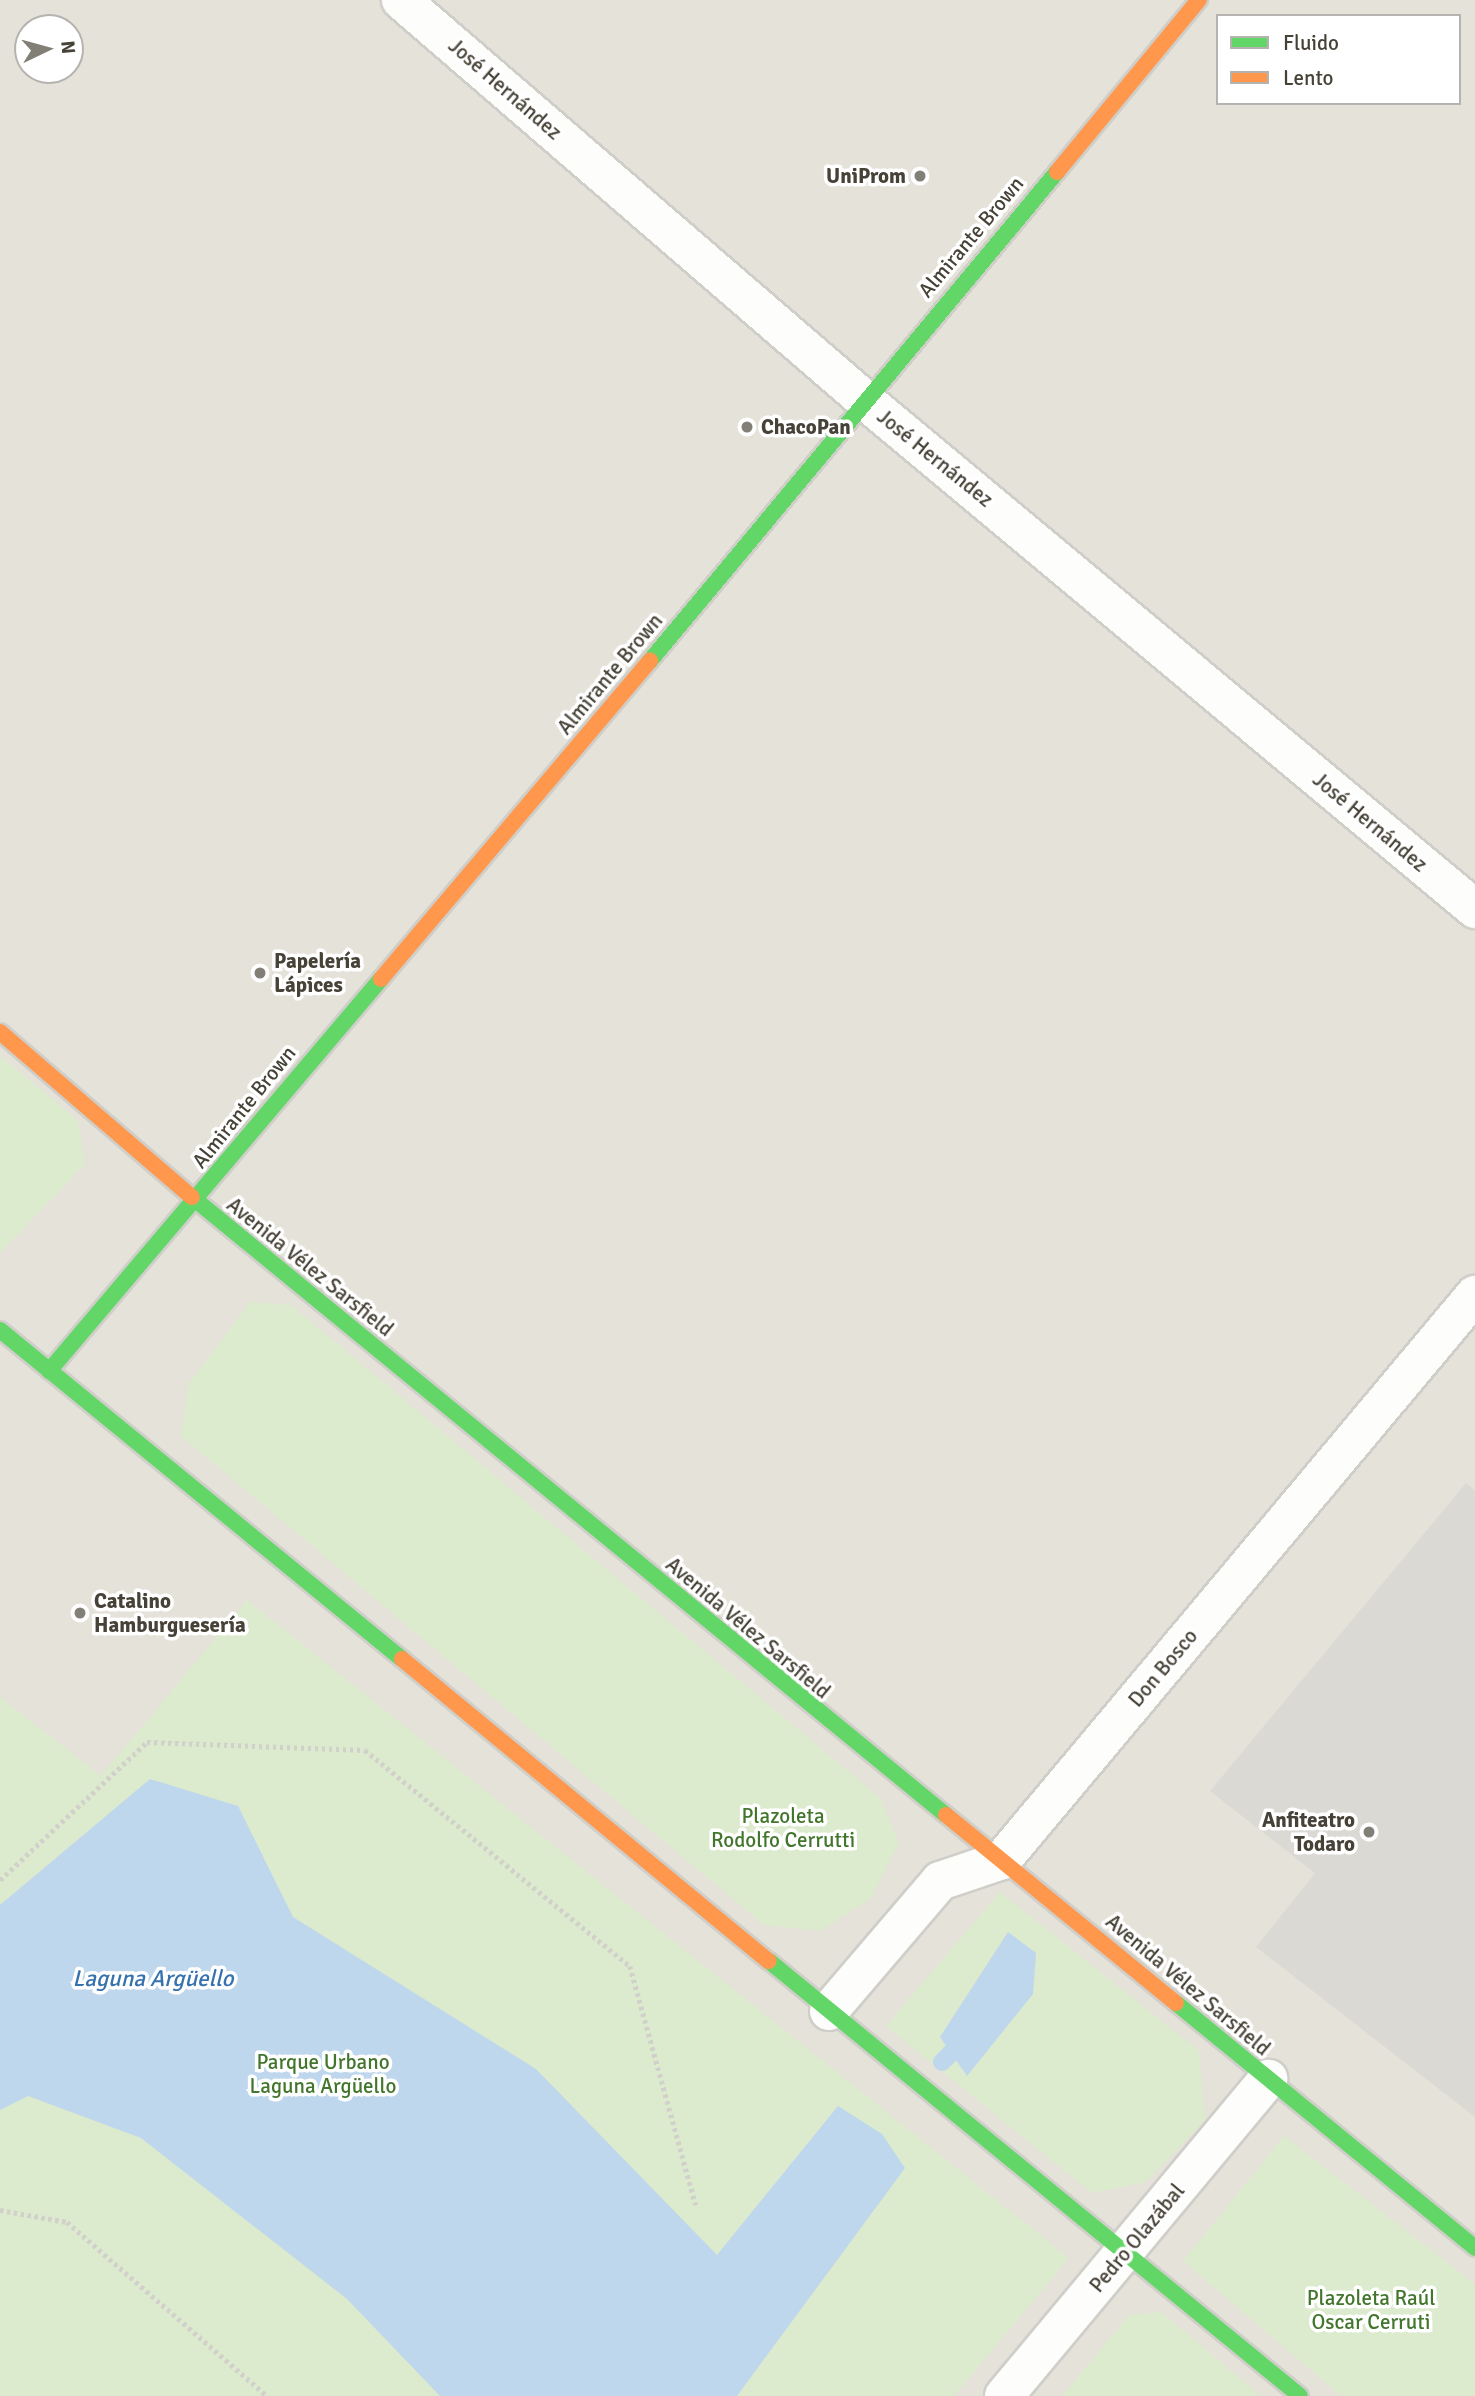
<!DOCTYPE html>
<meta charset="utf-8">
<style>
body{margin:0}
#map{position:relative;width:1475px;height:2396px;overflow:hidden;background:#f1f0eb;font-family:Signika,sans-serif}
div>[style]{position:absolute}
[style*='--x']{left:calc(var(--x)*1px);top:calc(var(--y)*1px);width:calc(var(--w)*1px);rotate:calc(var(--a)*1deg)}
.residential>*{inset:0;background:#e5e2d9}
.green>*{inset:0;background:#dceacd}
.water>*{inset:0;background:#bed7ec}
.stream>*{height:18px;margin:-9px;padding:0 9px;transform-origin:9px;border-radius:9px;background:#bed7ec}
.building>*{inset:0;background:#dbd9d4}
.path>*{height:4.5px;margin-top:-2.25px;transform-origin:0;background:repeating-linear-gradient(90deg,#d1d0cb 0 3.5px,transparent 0 7px)}
.roads{filter:drop-shadow(2px 0 #cfcec9) drop-shadow(-2px 0 #cfcec9) drop-shadow(0 2px #cfcec9) drop-shadow(0 -2px #cfcec9)}
.street>*{height:38px;margin:-19px;padding:0 19px;transform-origin:19px;border-radius:19px;background:#fdfdfc}
.fast>*{height:16px;margin:-8px;padding:0 8px;transform-origin:8px;border-radius:8px;background:#63d668}
.slow>*{height:16px;margin:-8px;padding:0 8px;transform-origin:8px;border-radius:8px;background:#ff974d}
.dots>*{width:19px;height:19px;translate:-50% -50%;box-sizing:border-box;border:4px solid #fff;border-radius:50%}
span{translate:-50% -50%;white-space:nowrap;text-align:center;line-height:1.15;-webkit-text-stroke:7px #fff;paint-order:stroke}
.street-label{font-size:21px;color:#474237}
.poi-label{font-size:21px;color:#474237;font-weight:700}
.right{translate:-100% -50%;text-align:right}
.left{translate:0 -50%;text-align:left}
.park-label{font-size:21px;color:#43762d}
.water-label{font-size:23px;color:#3572ae;font-style:italic}
.legend{position:absolute;left:1216px;top:14px;width:245px;height:91px;box-sizing:border-box;background:#fff;border:2px solid #b5b3af;margin:0;padding:9px 12px;list-style:none;font-size:21px;color:#474237}
.legend li{display:flex;align-items:center;gap:14px;height:35px}
.legend b{width:35px;border:2px solid #b5b3af}
.north{position:absolute;left:14px;top:14px;width:70px;height:70px;box-sizing:border-box;background:#fff;border:2px solid #b5b3af;border-radius:50%;rotate:85deg;font-size:19px;font-weight:700;line-height:28px;text-align:center;color:#474237}
.north::after{content:'';display:block;margin:auto;width:24px;height:32px;background:#827f76;clip-path:polygon(50% 0,100% 100%,50% 72%,0 100%)}
</style>
<div id="map">
<div class="residential">
<div style="clip-path:polygon(evenodd,0 0,1475px 0,1475px 2396px,0 2396px,0 0,1218px 16px,1459px 16px,1459px 103px,1218px 103px,1218px 16px,0 0,28px 28px,70px 28px,70px 70px,28px 70px,28px 28px)"></div>
</div>
<div class="green">
<div style="clip-path:polygon(0 1056px,78px 1120px,85px 1164px,0 1253px)"></div>
<div style="clip-path:polygon(250px 1302px,291px 1305px,880px 1798px,899px 1842px,871px 1898px,820px 1931px,764px 1925px,181px 1436px,189px 1383px)"></div>
<div style="clip-path:polygon(247px 1600px,1069px 2258px,954px 2396px,0 2396px,0 1697px,101px 1776px)"></div>
<div style="clip-path:polygon(1000px 1892px,1199px 2051px,1205px 2120px,1146px 2182px,1092px 2193px,886px 2026px)"></div>
<div style="clip-path:polygon(1284px 2136px,1475px 2284px,1475px 2396px,1341px 2396px,1183px 2261px)"></div>
<div style="clip-path:polygon(1161px 2312px,1261px 2396px,1062px 2396px,1129px 2315px)"></div>
</div>
<div class="water">
<div style="clip-path:polygon(150px 1779px,238px 1806px,293px 1917px,536px 2069px,717px 2255px,838px 2106px,882px 2134px,905px 2168px,737px 2396px,440px 2396px,347px 2299px,141px 2138px,28px 2096px,0 2110px,0 1905px)"></div>
<div style="clip-path:polygon(1008px 1932px,1036px 1953px,1033px 1994px,967px 2076px,940px 2037px)"></div>
</div>
<div class="stream">
<div style="--x:942;--y:2062;--w:13;--a:-45"></div>
</div>
<div class="building">
<div style="clip-path:polygon(1466px 1483px,1475px 1490px,1475px 2117px,1256px 1947px,1315px 1873px,1210px 1791px)"></div>
</div>
<div class="path">
<div style="--x:0;--y:1880;--w:202;--a:-43.2"></div>
<div style="--x:147;--y:1742;--w:218;--a:2.1"></div>
<div style="--x:365;--y:1750;--w:342;--a:39.2"></div>
<div style="--x:630;--y:1966;--w:248;--a:74.6"></div>
<div style="--x:0;--y:2210;--w:68;--a:10.2"></div>
<div style="--x:67;--y:2222;--w:265;--a:41"></div>
</div>
<div class="roads">
<div class="street">
<div style="--x:401;--y:0;--w:615;--a:40.78"></div>
<div style="--x:867;--y:402;--w:792;--a:39.82"></div>
<div style="--x:829;--y:2011;--w:171;--a:-49.5"></div>
<div style="--x:940;--y:1881;--w:65;--a:-18.7"></div>
<div style="--x:1002;--y:1860;--w:737;--a:-50.07"></div>
<div style="--x:1004;--y:2396;--w:413;--a:-50.2"></div>
</div>
<div class="fast">
<div style="--x:650;--y:661;--w:636;--a:-50.23"></div>
<div style="--x:192;--y:1197;--w:975;--a:39.34"></div>
<div style="--x:0;--y:1330;--w:519;--a:39.3"></div>
<div style="--x:49;--y:1371;--w:514;--a:-49.74"></div>
<div style="--x:769;--y:1961;--w:686;--a:39.32"></div>
<div style="--x:1176;--y:2003;--w:387;--a:39.3"></div>
</div>
<div class="slow">
<div style="--x:1057;--y:172;--w:223;--a:-50.5"></div>
<div style="--x:381;--y:979;--w:417;--a:-49.8"></div>
<div style="--x:0;--y:1032;--w:253;--a:40.7"></div>
<div style="--x:402;--y:1659;--w:475;--a:39.5"></div>
<div style="--x:946;--y:1815;--w:297;--a:39.3"></div>
</div>
</div>
<div class="dots">
<div style="left:920px;top:176px;background:#827f76"></div>
<div style="left:747px;top:427px;background:#827f76"></div>
<div style="left:260px;top:973px;background:#827f76"></div>
<div style="left:80px;top:1613px;background:#827f76"></div>
<div style="left:1369px;top:1832px;background:#827f76"></div>
</div>
<div class="street-label">
<span style="left:505px;top:89px;rotate:41deg">José Hernández</span>
<span style="left:971px;top:237px;rotate:-50deg">Almirante Brown</span>
<span style="left:935px;top:458px;rotate:39deg">José Hernández</span>
<span style="left:610px;top:674px;rotate:-50deg">Almirante Brown</span>
<span style="left:1370px;top:822px;rotate:40deg">José Hernández</span>
<span style="left:244px;top:1107px;rotate:-51deg">Almirante Brown</span>
<span style="left:310px;top:1267px;rotate:39deg">Avenida Vélez Sarsfield</span>
<span style="left:748px;top:1628px;rotate:40deg">Avenida Vélez Sarsfield</span>
<span style="left:1163px;top:1668px;rotate:-50deg">Don Bosco</span>
<span style="left:1188px;top:1985px;rotate:40deg">Avenida Vélez Sarsfield</span>
<span style="left:1137px;top:2238px;rotate:-50deg">Pedro Olazábal</span>
</div>
<div class="poi-label">
<span class="right" style="left:906px;top:176px">UniProm</span>
<span class="left" style="left:761px;top:427px">ChacoPan</span>
<span class="left" style="left:274px;top:973px">Papelería<br>Lápices</span>
<span class="left" style="left:94px;top:1613px">Catalino<br>Hamburguesería</span>
<span class="right" style="left:1355px;top:1832px">Anfiteatro<br>Todaro</span>
</div>
<div class="park-label">
<span style="left:783px;top:1828px">Plazoleta<br>Rodolfo Cerrutti</span>
<span style="left:323px;top:2074px">Parque Urbano<br>Laguna Argüello</span>
<span style="left:1371px;top:2310px">Plazoleta Raúl<br>Oscar Cerruti</span>
</div>
<div class="water-label">
<span style="left:153px;top:1979px">Laguna Argüello</span>
</div>
<ul class="legend">
<li><b style="height:9px;background:#63d668"></b>Fluido</li>
<li><b style="height:9px;background:#ff974d"></b>Lento</li>
</ul>
<div class="north">N</div>
</div>
